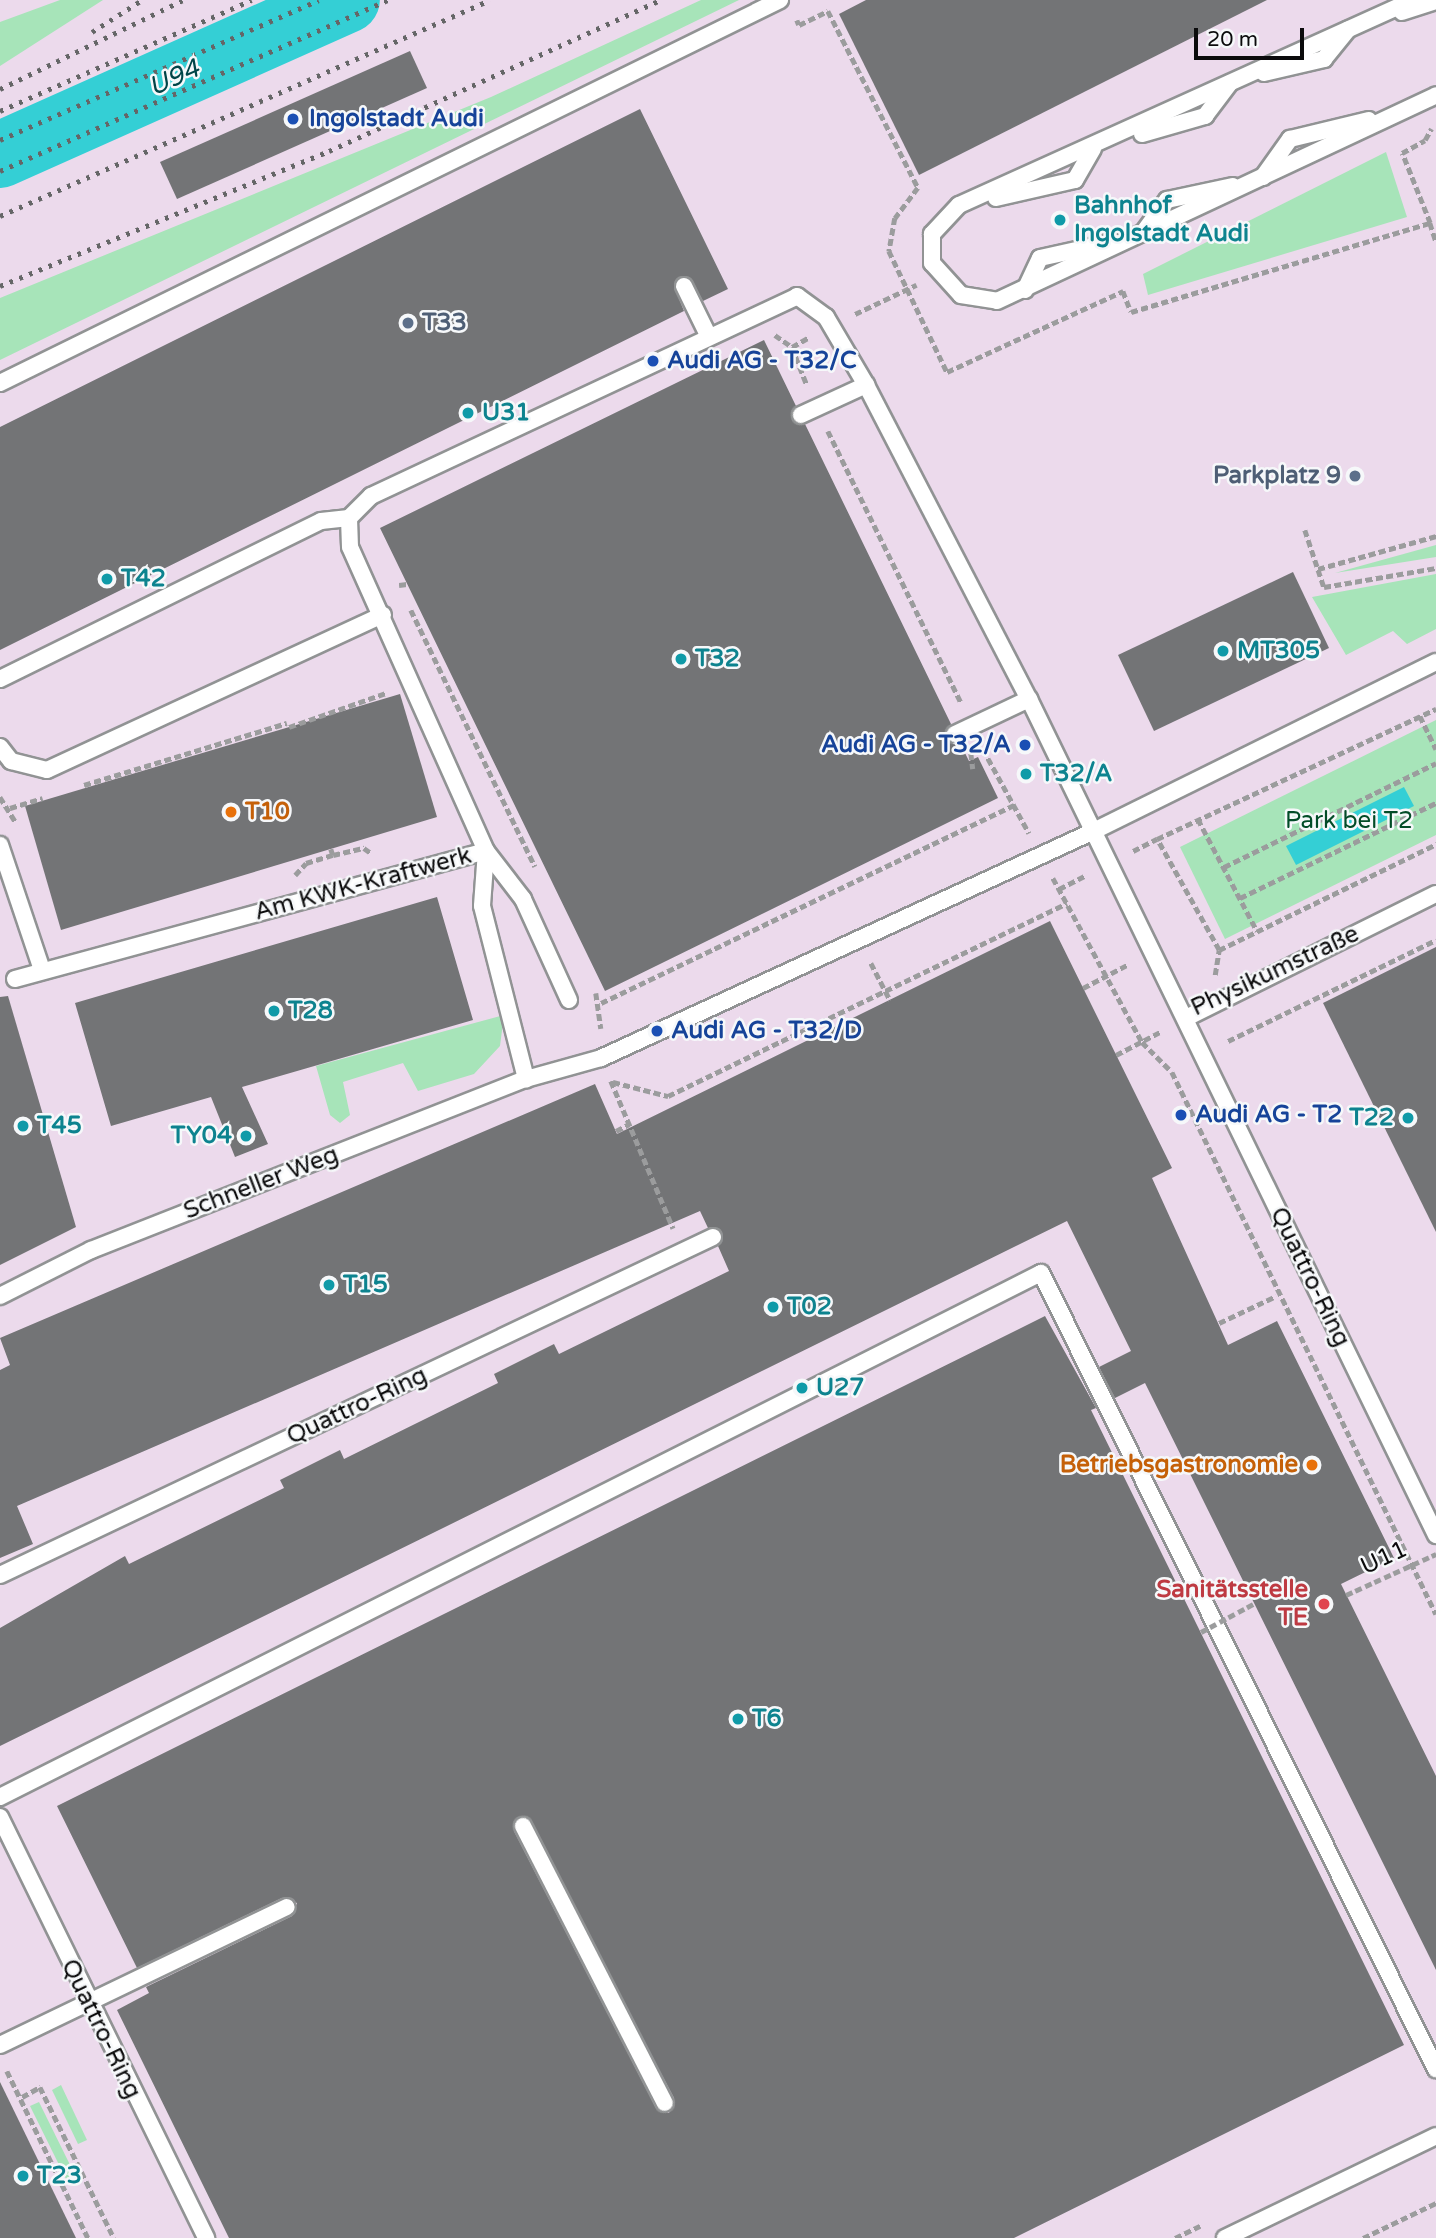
<!DOCTYPE html>
<meta charset="utf-8">
<style>
body{margin:0}
#map{position:relative;width:1436px;height:2238px;overflow:hidden;background:#e9ebec;font-family:"Varela Round",sans-serif}
div>[style]{position:absolute}
[style*='--x']{left:calc(var(--x)*1px);top:calc(var(--y)*1px);width:calc(var(--w)*1px);rotate:calc(var(--a)*1deg)}
.industrial>*{inset:0;background:#ecdaec}
.green>*{inset:0;background:#a7e4b9}
.water>*{inset:0;background:#34cfd5}
.river>*{height:66px;margin:-33px;padding:0 33px;transform-origin:33px;border-radius:33px;background:#34cfd5}
.building>*{inset:0;background:#737476}
.path>*{height:4.5px;margin-top:-2.25px;transform-origin:0;background:repeating-linear-gradient(90deg,#9b9c9d 0 7px,transparent 0 10.5px)}
.roads{filter:drop-shadow(2px 0 #919394) drop-shadow(-2px 0 #919394) drop-shadow(0 2px #919394) drop-shadow(0 -2px #919394)}
.service>*{height:16px;margin:-8px;padding:0 8px;transform-origin:8px;border-radius:8px;background:#fff}
.rail>*{height:5px;margin-top:-2.5px;transform-origin:0;background:repeating-linear-gradient(90deg,#656667 0 3.5px,transparent 0 10.5px)}
.path-bridge>*{height:4.5px;margin-top:-2.25px;transform-origin:0;background:repeating-linear-gradient(90deg,#9b9c9d 0 7px,transparent 0 10.5px)}
.dots>*{width:19px;height:19px;translate:-50% -50%;box-sizing:border-box;border:4px solid #f6f8fa;border-radius:50%}
span{translate:-50% -50%;white-space:nowrap;text-align:center;line-height:1.15;-webkit-text-stroke:5px #f6f8fa;paint-order:stroke}
.transit-label{font-size:24px;color:#164399;font-weight:700}
.left{translate:0 -50%;text-align:left}
.right{translate:-100% -50%;text-align:right}
.culture-label{font-size:24px;color:#0d838f;font-weight:700}
.service-label{font-size:24px;color:#4e5e75;font-weight:700}
.food-label{font-size:24px;color:#c56008;font-weight:700}
.park-label{font-size:24px;color:#024c27}
.street-label{font-size:24px;color:#0b0b0c}
.health-label{font-size:24px;color:#be3a42;font-weight:700}
.water-label{font-size:26px;color:#004548;font-style:italic}
.scale{position:absolute;left:1194px;top:28px;width:110px;height:32px;box-sizing:border-box;border:4px solid #0b0b0c;border-top:0;padding-left:9px;font-size:21px;line-height:24px;white-space:nowrap;color:#0b0b0c;-webkit-text-stroke:5px #f6f8fa;paint-order:stroke}
</style>
<div id="map">
<div class="industrial">
<div style="clip-path:polygon(0 0,1436px 0,1436px 2238px,0 2238px)"></div>
</div>
<div class="green">
<div style="clip-path:polygon(60px 0,103px 0,0 66px,0 22px)"></div>
<div style="clip-path:polygon(701px 0,739px 0,0 360px,0 298px,491px 97px)"></div>
<div style="clip-path:polygon(1386px 152px,1407px 217px,1148px 295px,1143px 274px)"></div>
<div style="clip-path:polygon(1436px 545px,1436px 557px,1335px 573px)"></div>
<div style="clip-path:polygon(1436px 574px,1436px 629px,1407px 644px,1393px 631px,1346px 655px,1312px 597px)"></div>
<div style="clip-path:polygon(1436px 720px,1436px 835px,1225px 939px,1180px 847px)"></div>
<div style="clip-path:polygon(504px 1015px,500px 1046px,474px 1074px,418px 1091px,403px 1063px,343px 1082px,350px 1115px,340px 1123px,330px 1115px,316px 1066px)"></div>
<div style="clip-path:polygon(61px 2085px,87px 2140px,78px 2144px,52px 2090px)"></div>
<div style="clip-path:polygon(39px 2102px,76px 2177px,67px 2181px,30px 2106px)"></div>
</div>
<div class="water">
<div style="clip-path:polygon(1404px 787px,1414px 806px,1296px 865px,1286px 846px)"></div>
</div>
<div class="river">
<div style="--x:0;--y:155;--w:380;--a:-24.1"></div>
</div>
<div class="building">
<div style="clip-path:polygon(866px 0,1267px 0,919px 175px,839px 14px)"></div>
<div style="clip-path:polygon(410px 51px,427px 88px,177px 199px,160px 162px)"></div>
<div style="clip-path:polygon(640px 109px,728px 289px,703px 301px,690px 278px,679px 277px,674px 286px,684px 311px,0 650px,0 427px)"></div>
<div style="clip-path:polygon(764px 340px,796px 406px,792px 420px,805px 424px,951px 724px,946px 739px,960px 743px,969px 761px,978px 757px,998px 798px,605px 991px,380px 528px)"></div>
<div style="clip-path:polygon(1293px 572px,1329px 648px,1154px 731px,1118px 655px)"></div>
<div style="clip-path:polygon(400px 694px,437px 817px,61px 930px,25px 806px)"></div>
<div style="clip-path:polygon(437px 897px,473px 1020px,242px 1087px,268px 1144px,235px 1157px,211px 1097px,111px 1126px,75px 1003px)"></div>
<div style="clip-path:polygon(1050px 921px,1172px 1168px,1152px 1178px,1228px 1345px,1277px 1321px,1394px 1558px,1341px 1584px,1436px 1776px,1436px 1970px,1145px 1383px,1115px 1398px,1099px 1367px,1131px 1351px,1067px 1221px,0 1746px,0 1628px,125px 1556px,129px 1564px,284px 1488px,280px 1480px,340px 1450px,344px 1459px,498px 1383px,494px 1374px,554px 1344px,559px 1354px,729px 1271px,718px 1246px,722px 1232px,708px 1228px,700px 1211px,17px 1506px,33px 1544px,0 1558px,0 1370px,10px 1365px,0 1338px,595px 1084px,617px 1134px)"></div>
<div style="clip-path:polygon(1436px 947px,1436px 1232px,1323px 1003px)"></div>
<div style="clip-path:polygon(8px 996px,76px 1227px,0 1265px,0 997px)"></div>
<div style="clip-path:polygon(evenodd,1045px 1316px,1096px 1408px,1091px 1410px,1404px 2045px,1014px 2238px,229px 2238px,117px 2010px,149px 1993px,146px 1987px,292px 1916px,297px 1903px,282px 1898px,137px 1968px,57px 1806px,1045px 1316px,524px 1816px,674px 2098px,669px 2113px,656px 2108px,514px 1831px,515px 1820px,524px 1816px)"></div>
<div style="clip-path:polygon(0 2082px,76px 2238px,0 2238px)"></div>
</div>
<div class="path">
<div style="--x:797;--y:20;--w:5;--a:68"></div>
<div style="--x:799;--y:25;--w:32;--a:-26"></div>
<div style="--x:828;--y:11;--w:199;--a:63"></div>
<div style="--x:918;--y:188;--w:38;--a:127"></div>
<div style="--x:895;--y:218;--w:34;--a:100"></div>
<div style="--x:889;--y:251;--w:134;--a:64.4"></div>
<div style="--x:947;--y:372;--w:194;--a:-24.7"></div>
<div style="--x:1123;--y:291;--w:22;--a:69"></div>
<div style="--x:1131;--y:312;--w:312;--a:-16.6"></div>
<div style="--x:1430;--y:223;--w:20;--a:72"></div>
<div style="--x:1430;--y:223;--w:75;--a:-111.8"></div>
<div style="--x:1402;--y:153;--w:26;--a:-29"></div>
<div style="--x:1425;--y:140;--w:13;--a:-61"></div>
<div style="--x:855;--y:314;--w:68;--a:-25.4"></div>
<div style="--x:775;--y:335;--w:21;--a:35"></div>
<div style="--x:792;--y:347;--w:41;--a:68.5"></div>
<div style="--x:792;--y:347;--w:20;--a:-30"></div>
<div style="--x:828;--y:431;--w:303;--a:63.9"></div>
<div style="--x:1305;--y:530;--w:60;--a:71.6"></div>
<div style="--x:1324;--y:587;--w:114;--a:-9.6"></div>
<div style="--x:1318;--y:569;--w:123;--a:-15.6"></div>
<div style="--x:399;--y:585;--w:8;--a:-7"></div>
<div style="--x:411;--y:610;--w:285;--a:64.2"></div>
<div style="--x:1420;--y:716;--w:37;--a:64"></div>
<div style="--x:289;--y:727;--w:103;--a:-19.3"></div>
<div style="--x:983;--y:749;--w:96;--a:61.3"></div>
<div style="--x:971;--y:753;--w:16;--a:83"></div>
<div style="--x:84;--y:785;--w:212;--a:-17"></div>
<div style="--x:0;--y:797;--w:31;--a:58"></div>
<div style="--x:10;--y:808;--w:34;--a:-17"></div>
<div style="--x:1198;--y:819;--w:127;--a:62.2"></div>
<div style="--x:331;--y:849;--w:6;--a:72"></div>
<div style="--x:333;--y:855;--w:32;--a:-13"></div>
<div style="--x:364;--y:848;--w:9;--a:36"></div>
<div style="--x:1133;--y:851;--w:27;--a:-27"></div>
<div style="--x:1224;--y:867;--w:236;--a:-26.1"></div>
<div style="--x:295;--y:875;--w:16;--a:-47"></div>
<div style="--x:306;--y:863;--w:28;--a:-17"></div>
<div style="--x:1053;--y:878;--w:187;--a:61.5"></div>
<div style="--x:1142;--y:1042;--w:42;--a:45"></div>
<div style="--x:1172;--y:1072;--w:603;--a:64.03"></div>
<div style="--x:1059;--y:889;--w:29;--a:-27"></div>
<div style="--x:1240;--y:898;--w:218;--a:-25.9"></div>
<div style="--x:1219;--y:950;--w:242;--a:-26"></div>
<div style="--x:871;--y:963;--w:42;--a:62.8"></div>
<div style="--x:1215;--y:975;--w:25;--a:-81"></div>
<div style="--x:1219;--y:950;--w:127;--a:-119.2"></div>
<div style="--x:1157;--y:839;--w:308;--a:-25"></div>
<div style="--x:1083;--y:988;--w:52;--a:-27.6"></div>
<div style="--x:596;--y:993;--w:36;--a:82"></div>
<div style="--x:601;--y:1003;--w:458;--a:-25.6"></div>
<div style="--x:1228;--y:1041;--w:231;--a:-25.9"></div>
<div style="--x:1116;--y:1055;--w:52;--a:-27.6"></div>
<div style="--x:611;--y:1081;--w:160;--a:67.1"></div>
<div style="--x:613;--y:1082;--w:57;--a:14.3"></div>
<div style="--x:668;--y:1096;--w:443;--a:-25.8"></div>
<div style="--x:616;--y:1131;--w:15;--a:-28"></div>
<div style="--x:1219;--y:1323;--w:63;--a:-25.3"></div>
<div style="--x:7;--y:2071;--w:186;--a:64.1"></div>
<div style="--x:22;--y:2097;--w:21;--a:-29"></div>
<div style="--x:40;--y:2087;--w:168;--a:63.9"></div>
<div style="--x:1175;--y:2238;--w:28;--a:-26"></div>
<div style="--x:1363;--y:2238;--w:81;--a:-25.6"></div>
</div>
<div class="roads">
<div class="service">
<div style="--x:1413;--y:0;--w:498;--a:155.7"></div>
<div style="--x:959;--y:205;--w:40;--a:133"></div>
<div style="--x:932;--y:234;--w:29;--a:90"></div>
<div style="--x:932;--y:263;--w:43;--a:47.8"></div>
<div style="--x:961;--y:295;--w:36;--a:9"></div>
<div style="--x:997;--y:301;--w:485;--a:-25.1"></div>
<div style="--x:1402;--y:12;--w:36;--a:-18"></div>
<div style="--x:1264;--y:73;--w:62;--a:-13.1"></div>
<div style="--x:1324;--y:59;--w:38;--a:-51"></div>
<div style="--x:1142;--y:134;--w:66;--a:-15.9"></div>
<div style="--x:1205;--y:116;--w:41;--a:-52.9"></div>
<div style="--x:1263;--y:177;--w:47;--a:-54.6"></div>
<div style="--x:1290;--y:139;--w:81;--a:-13.5"></div>
<div style="--x:996;--y:198;--w:81;--a:-12.8"></div>
<div style="--x:1075;--y:180;--w:36;--a:-60"></div>
<div style="--x:1143;--y:233;--w:41;--a:-54"></div>
<div style="--x:1167;--y:200;--w:67;--a:-12"></div>
<div style="--x:684;--y:286;--w:55;--a:63.9"></div>
<div style="--x:1025;--y:290;--w:35;--a:-65"></div>
<div style="--x:1040;--y:258;--w:75;--a:-12.4"></div>
<div style="--x:0;--y:383;--w:869;--a:-26.15"></div>
<div style="--x:801;--y:415;--w:72;--a:-24.8"></div>
<div style="--x:0;--y:679;--w:358;--a:-26.2"></div>
<div style="--x:321;--y:521;--w:28;--a:-6"></div>
<div style="--x:955;--y:734;--w:82;--a:-25.3"></div>
<div style="--x:0;--y:747;--w:18;--a:52"></div>
<div style="--x:11;--y:761;--w:37;--a:14"></div>
<div style="--x:47;--y:770;--w:370;--a:-24.8"></div>
<div style="--x:0;--y:845;--w:132;--a:71.4"></div>
<div style="--x:486;--y:851;--w:55;--a:94.2"></div>
<div style="--x:482;--y:906;--w:179;--a:75.7"></div>
<div style="--x:15;--y:979;--w:488;--a:-15.2"></div>
<div style="--x:569;--y:1000;--w:111;--a:-114.5"></div>
<div style="--x:523;--y:899;--w:61;--a:-127.6"></div>
<div style="--x:486;--y:851;--w:333;--a:-114.1"></div>
<div style="--x:350;--y:547;--w:29;--a:-92"></div>
<div style="--x:349;--y:518;--w:31;--a:-45"></div>
<div style="--x:371;--y:496;--w:471;--a:-25.1"></div>
<div style="--x:797;--y:296;--w:36;--a:36"></div>
<div style="--x:826;--y:317;--w:79;--a:59.5"></div>
<div style="--x:866;--y:385;--w:354;--a:62.6"></div>
<div style="--x:1029;--y:699;--w:930;--a:64.04"></div>
<div style="--x:1186;--y:1018;--w:279;--a:-26.4"></div>
<div style="--x:0;--y:1296;--w:102;--a:-26.8"></div>
<div style="--x:91;--y:1250;--w:467;--a:-21.5"></div>
<div style="--x:526;--y:1079;--w:78;--a:-15.6"></div>
<div style="--x:601;--y:1058;--w:545;--a:-24.73"></div>
<div style="--x:1096;--y:830;--w:379;--a:-26.3"></div>
<div style="--x:0;--y:1575;--w:789;--a:-25.36"></div>
<div style="--x:0;--y:1797;--w:1165;--a:-26.72"></div>
<div style="--x:1041;--y:1273;--w:889;--a:63.61"></div>
<div style="--x:0;--y:1817;--w:469;--a:63.9"></div>
<div style="--x:523;--y:1826;--w:311;--a:62.9"></div>
<div style="--x:0;--y:2045;--w:318;--a:-25.7"></div>
<div style="--x:1225;--y:2238;--w:234;--a:-25.8"></div>
</div>
</div>
<div class="rail">
<div style="--x:92;--y:32;--w:59;--a:-32.6"></div>
<div style="--x:0;--y:89;--w:203;--a:-25.9"></div>
<div style="--x:0;--y:111;--w:275;--a:-23.8"></div>
<div style="--x:0;--y:140;--w:348;--a:-23.7"></div>
<div style="--x:0;--y:171;--w:424;--a:-23.8"></div>
<div style="--x:0;--y:216;--w:535;--a:-23.79"></div>
<div style="--x:0;--y:286;--w:356;--a:-22.3"></div>
<div style="--x:329;--y:151;--w:365;--a:-24.5"></div>
</div>
<div class="path-bridge">
<div style="--x:1346;--y:1595;--w:99;--a:-24.5"></div>
<div style="--x:1201;--y:1632;--w:61;--a:-28.2"></div>
</div>
<div class="dots">
<div style="left:293px;top:119px;background:#1a4fb4"></div>
<div style="left:1060px;top:220px;background:#0f9aa8"></div>
<div style="left:408px;top:323px;background:#5c6f8a"></div>
<div style="left:653px;top:361px;background:#1a4fb4"></div>
<div style="left:468px;top:413px;background:#0f9aa8"></div>
<div style="left:1355px;top:476px;background:#5c6f8a"></div>
<div style="left:107px;top:579px;background:#0f9aa8"></div>
<div style="left:1223px;top:651px;background:#0f9aa8"></div>
<div style="left:681px;top:659px;background:#0f9aa8"></div>
<div style="left:1025px;top:745px;background:#1a4fb4"></div>
<div style="left:1026px;top:774px;background:#0f9aa8"></div>
<div style="left:231px;top:812px;background:#e8710a"></div>
<div style="left:274px;top:1011px;background:#0f9aa8"></div>
<div style="left:657px;top:1031px;background:#1a4fb4"></div>
<div style="left:1181px;top:1115px;background:#1a4fb4"></div>
<div style="left:1408px;top:1118px;background:#0f9aa8"></div>
<div style="left:23px;top:1126px;background:#0f9aa8"></div>
<div style="left:246px;top:1136px;background:#0f9aa8"></div>
<div style="left:329px;top:1285px;background:#0f9aa8"></div>
<div style="left:773px;top:1307px;background:#0f9aa8"></div>
<div style="left:802px;top:1388px;background:#0f9aa8"></div>
<div style="left:1312px;top:1465px;background:#e8710a"></div>
<div style="left:1324px;top:1604px;background:#e0444e"></div>
<div style="left:738px;top:1719px;background:#0f9aa8"></div>
<div style="left:23px;top:2176px;background:#0f9aa8"></div>
</div>
<div class="transit-label">
<span class="left" style="left:309px;top:119px">Ingolstadt Audi</span>
<span class="left" style="left:667px;top:361px">Audi AG - T32/C</span>
<span class="right" style="left:1011px;top:745px">Audi AG - T32/A</span>
<span class="left" style="left:671px;top:1031px">Audi AG - T32/D</span>
<span class="left" style="left:1195px;top:1115px">Audi AG - T2</span>
</div>
<div class="culture-label">
<span class="left" style="left:1074px;top:220px">Bahnhof<br>Ingolstadt Audi</span>
<span class="left" style="left:482px;top:413px">U31</span>
<span class="left" style="left:121px;top:579px">T42</span>
<span class="left" style="left:1237px;top:651px">MT305</span>
<span class="left" style="left:695px;top:659px">T32</span>
<span class="left" style="left:1040px;top:774px">T32/A</span>
<span class="left" style="left:288px;top:1011px">T28</span>
<span class="right" style="left:1394px;top:1118px">T22</span>
<span class="left" style="left:37px;top:1126px">T45</span>
<span class="right" style="left:232px;top:1136px">TY04</span>
<span class="left" style="left:343px;top:1285px">T15</span>
<span class="left" style="left:787px;top:1307px">T02</span>
<span class="left" style="left:816px;top:1388px">U27</span>
<span class="left" style="left:752px;top:1719px">T6</span>
<span class="left" style="left:37px;top:2176px">T23</span>
</div>
<div class="service-label">
<span class="left" style="left:422px;top:323px">T33</span>
<span class="right" style="left:1341px;top:476px">Parkplatz 9</span>
</div>
<div class="food-label">
<span class="left" style="left:245px;top:812px">T10</span>
<span class="right" style="left:1298px;top:1465px">Betriebsgastronomie</span>
</div>
<div class="park-label">
<span style="left:1349px;top:821px">Park bei T2</span>
</div>
<div class="street-label">
<span style="left:363px;top:884px;rotate:-15deg">Am KWK-Kraftwerk</span>
<span style="left:1275px;top:971px;rotate:-25deg">Physikumstraße</span>
<span style="left:261px;top:1183px;rotate:-21deg">Schneller Weg</span>
<span style="left:1310px;top:1277px;rotate:64deg">Quattro-Ring</span>
<span style="left:357px;top:1406px;rotate:-25deg">Quattro-Ring</span>
<span style="left:1384px;top:1558px;rotate:-25deg">U11</span>
<span style="left:101px;top:2029px;rotate:64deg">Quattro-Ring</span>
</div>
<div class="health-label">
<span class="right" style="left:1308px;top:1604px">Sanitätsstelle<br>TE</span>
</div>
<div class="water-label">
<span style="left:174px;top:78px;rotate:-24deg">U94</span>
</div>
<div class="scale">20 m</div>
</div>
